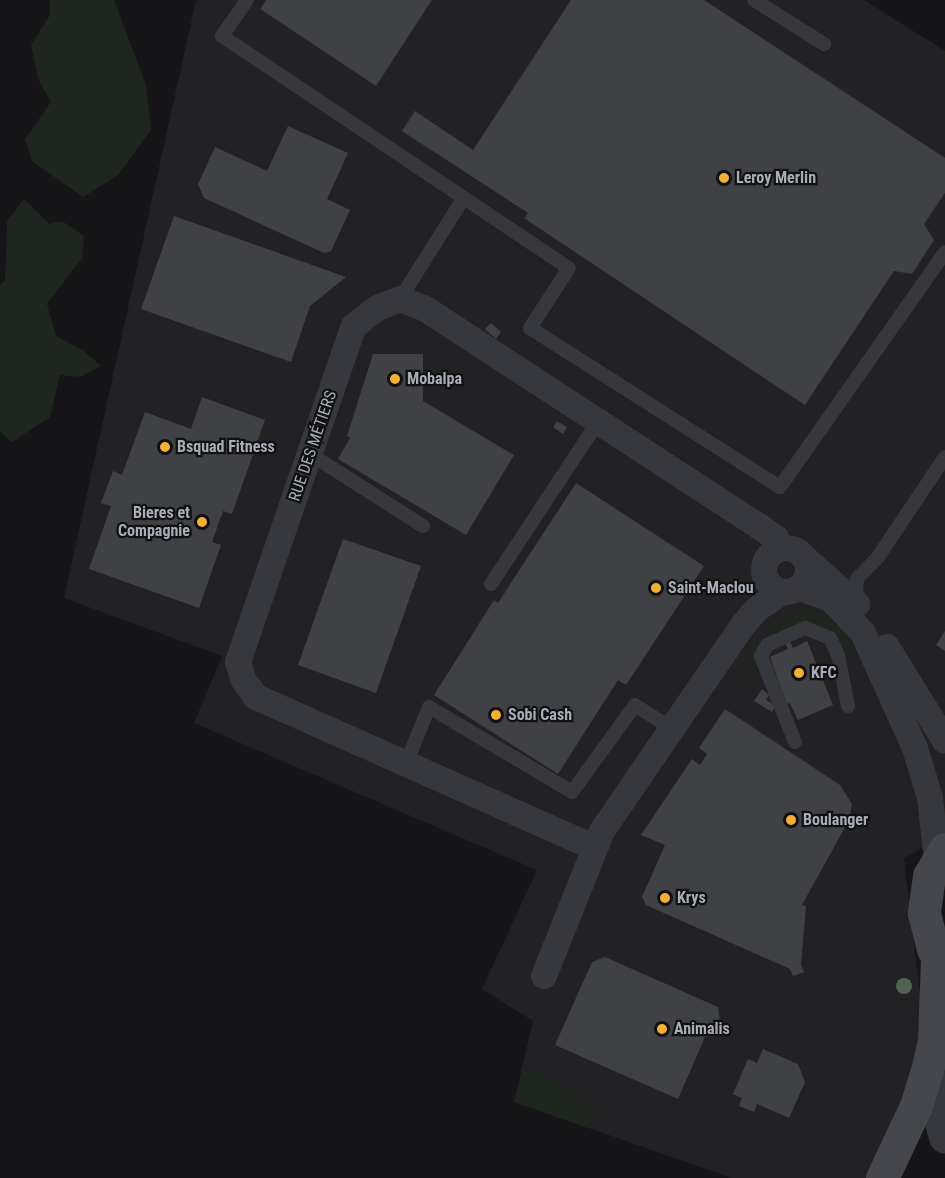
<!DOCTYPE html>
<meta charset="utf-8">
<style>
body{margin:0}
#map{position:relative;width:945px;height:1178px;overflow:hidden;background:#161618;font-family:"Roboto Condensed",sans-serif}
div>[style]{position:absolute}
[style*='--x']{left:calc(var(--x)*1px);top:calc(var(--y)*1px);width:calc(var(--w)*1px);rotate:calc(var(--a)*1deg)}
.built>*{inset:0;background:#222225}
.green>*{inset:0;background:#1e261f}
.building>*{inset:0;background:#404145}
.service>*{height:14px;margin:-7px;padding:0 7px;transform-origin:7px;border-radius:7px;background:#37383d}
.minor>*{height:26px;margin:-13px;padding:0 13px;transform-origin:13px;border-radius:13px;background:#37383d}
.minor>.ring{margin:-13px;padding:0;box-sizing:content-box;background:none;border:26px solid #37383d;border-radius:50%}
.tertiary>*{height:33px;margin:-16.5px;padding:0 16.5px;transform-origin:16.5px;border-radius:16.5px;background:#37383d}
.secondary>*{height:33px;margin:-16.5px;padding:0 16.5px;transform-origin:16.5px;border-radius:16.5px;background:#45474d}
.trees>*{width:16px;height:16px;margin:-8px;border-radius:50%;background:#506452}
.dots>*{width:16px;height:16px;translate:-50% -50%;box-sizing:border-box;border:3px solid #111113;border-radius:50%}
span{translate:-50% -50%;white-space:nowrap;text-align:center;line-height:1.15;-webkit-text-stroke:4.5px #111113;paint-order:stroke}
.poi-label{font-size:16px;color:#a8adb8;font-weight:700}
.left{translate:0 -50%;text-align:left}
.right{translate:-100% -50%;text-align:right}
.street-label{font-size:16px;color:#a8adb8}
</style>
<div id="map">
<div class="built">
<div style="clip-path:polygon(196px 0,864px 0,945px 51px,945px 836px,904px 858px,927px 1056px,871px 1178px,732px 1178px,514px 1102px,533px 1021px,482px 989px,537px 870px,194px 723px,222px 656px,64px 598px)"></div>
</div>
<div class="green">
<div style="clip-path:polygon(50px 0,114px 0,146px 85px,151px 130px,118px 175px,83px 197px,32px 161px,25px 139px,51px 102px,38px 79px,31px 45px,50px 15px)"></div>
<div style="clip-path:polygon(24px 199px,49px 224px,62px 221px,84px 236px,82px 258px,47px 304px,56px 336px,84px 351px,101px 366px,80px 377px,60px 375px,50px 417px,12px 442px,0 432px,0 285px,5px 280px,7px 221px)"></div>
<div style="clip-path:polygon(799px 609px,823px 613px,848px 634px,853px 645px,847px 652px,828px 630px,815px 624px,773px 633px,758px 651px,756px 683px,750px 676px,747px 654px,776px 620px)"></div>
<div style="clip-path:polygon(522px 1070px,541px 1073px,558px 1086px,576px 1093px,593px 1113px,591px 1129px,514px 1102px)"></div>
</div>
<div class="building">
<div style="clip-path:polygon(266px 0,432px 0,376px 86px,260px 9px)"></div>
<div style="clip-path:polygon(571px 0,704px 0,945px 158px,945px 193px,924px 224px,934px 240px,912px 274px,894px 271px,805px 405px,524px 218px,528px 213px,402px 131px,415px 111px,473px 150px)"></div>
<div style="clip-path:polygon(288px 126px,348px 153px,327px 199px,350px 210px,331px 251px,324px 253px,204px 198px,198px 184px,215px 147px,267px 171px)"></div>
<div style="clip-path:polygon(174px 216px,346px 277px,310px 306px,291px 362px,141px 309px)"></div>
<div style="clip-path:polygon(491px 323px,501px 332px,496px 339px,485px 329px)"></div>
<div style="clip-path:polygon(373px 354px,423px 354px,423px 401px,514px 455px,466px 535px,338px 459px,350px 438px,347px 436px)"></div>
<div style="clip-path:polygon(202px 397px,265px 420px,232px 514px,223px 511px,212px 542px,221px 545px,199px 608px,89px 569px,111px 506px,101px 503px,113px 471px,122px 475px,145px 412px,191px 429px)"></div>
<div style="clip-path:polygon(557px 421px,567px 427px,563px 434px,553px 427px)"></div>
<div style="clip-path:polygon(576px 483px,704px 566px,626px 685px,618px 680px,558px 774px,434px 695px,494px 600px,498px 603px)"></div>
<div style="clip-path:polygon(343px 539px,421px 566px,376px 693px,298px 665px)"></div>
<div style="clip-path:polygon(945px 631px,945px 651px,936px 645px)"></div>
<div style="clip-path:polygon(790px 641px,793px 648px,807px 641px,833px 705px,798px 720px,790px 703px,787px 704px,770px 657px,788px 649px,785px 643px)"></div>
<div style="clip-path:polygon(762px 689px,769px 695px,766px 700px,776px 706px,772px 712px,754px 701px)"></div>
<div style="clip-path:polygon(725px 709px,840px 785px,852px 804px,849px 820px,802px 905px,806px 906px,801px 964px,804px 972px,793px 976px,790px 969px,646px 905px,642px 897px,665px 845px,641px 835px,692px 759px,700px 765px,707px 754px,699px 748px)"></div>
<div style="clip-path:polygon(605px 957px,718px 1007px,722px 1036px,705px 1037px,678px 1099px,555px 1045px,592px 962px)"></div>
<div style="clip-path:polygon(763px 1049px,798px 1064px,805px 1082px,789px 1118px,757px 1104px,754px 1112px,739px 1106px,742px 1098px,733px 1094px,748px 1059px,757px 1063px)"></div>
</div>
<div class="service">
<div style="--x:247;--y:0;--w:44;--a:124.8"></div>
<div style="--x:222;--y:36;--w:417;--a:33.8"></div>
<div style="--x:569;--y:268;--w:72;--a:123"></div>
<div style="--x:530;--y:328;--w:296;--a:32.5"></div>
<div style="--x:780;--y:487;--w:287;--a:-54.9"></div>
<div style="--x:754;--y:0;--w:83;--a:32.2"></div>
<div style="--x:400;--y:299;--w:118;--a:-57.8"></div>
<div style="--x:310;--y:454;--w:134;--a:32.5"></div>
<div style="--x:491;--y:584;--w:194;--a:-56.6"></div>
<div style="--x:856;--y:603;--w:24;--a:-88"></div>
<div style="--x:857;--y:579;--w:30;--a:-46"></div>
<div style="--x:878;--y:557;--w:120;--a:-56.2"></div>
<div style="--x:795;--y:742;--w:92;--a:-111.6"></div>
<div style="--x:761;--y:656;--w:13;--a:-61"></div>
<div style="--x:767;--y:645;--w:42;--a:-24.1"></div>
<div style="--x:805;--y:628;--w:27;--a:22"></div>
<div style="--x:830;--y:638;--w:19;--a:65"></div>
<div style="--x:838;--y:655;--w:52;--a:78.9"></div>
<div style="--x:407;--y:761;--w:58;--a:-67.8"></div>
<div style="--x:429;--y:707;--w:166;--a:30.7"></div>
<div style="--x:572;--y:792;--w:107;--a:-54.1"></div>
<div style="--x:635;--y:705;--w:44;--a:33"></div>
</div>
<div class="minor">
<div class="ring" style="left:764px;top:548px;width:18px;height:18px"></div>
<div style="--x:807;--y:560;--w:67;--a:41.3"></div>
<div style="--x:799;--y:588;--w:34;--a:19"></div>
<div style="--x:831;--y:599;--w:47;--a:46.7"></div>
<div style="--x:863;--y:633;--w:126;--a:65.7"></div>
<div style="--x:915;--y:748;--w:52;--a:73.3"></div>
<div style="--x:930;--y:798;--w:61;--a:83.5"></div>
<div style="--x:887;--y:647;--w:110;--a:58.3"></div>
<div style="--x:593;--y:847;--w:369;--a:-156"></div>
<div style="--x:256;--y:697;--w:22;--a:-126"></div>
<div style="--x:243;--y:679;--w:18;--a:-106"></div>
<div style="--x:238;--y:662;--w:355;--a:-71"></div>
<div style="--x:354;--y:326;--w:29;--a:-38"></div>
<div style="--x:377;--y:308;--w:25;--a:-21"></div>
<div style="--x:400;--y:299;--w:26;--a:21"></div>
<div style="--x:424;--y:308;--w:401;--a:33.1"></div>
<div style="--x:760;--y:527;--w:19;--a:35"></div>
<div style="--x:776;--y:538;--w:11;--a:68"></div>
<div style="--x:544;--y:976;--w:156;--a:-68.2"></div>
<div style="--x:602;--y:831;--w:250;--a:-55.6"></div>
<div style="--x:743;--y:625;--w:21;--a:-49"></div>
<div style="--x:757;--y:609;--w:30;--a:-34"></div>
</div>
<div class="tertiary">
<div style="--x:927;--y:1071;--w:68;--a:74.7"></div>
</div>
<div class="secondary">
<div style="--x:945;--y:849;--w:31;--a:121"></div>
<div style="--x:929;--y:876;--w:37;--a:98"></div>
<div style="--x:924;--y:913;--w:37;--a:76"></div>
<div style="--x:933;--y:949;--w:21;--a:55"></div>
<div style="--x:882;--y:1178;--w:80;--a:-64.7"></div>
<div style="--x:916;--y:1106;--w:37;--a:-73"></div>
<div style="--x:927;--y:1071;--w:32;--a:-77"></div>
<div style="--x:934;--y:1040;--w:82;--a:-87.9"></div>
</div>
<div class="trees">
<div style="left:904px;top:986px"></div>
</div>
<div class="dots">
<div style="left:724px;top:178px;background:#f2b134"></div>
<div style="left:395px;top:379px;background:#f2b134"></div>
<div style="left:165px;top:447px;background:#f2b134"></div>
<div style="left:202px;top:522px;background:#f2b134"></div>
<div style="left:656px;top:588px;background:#f2b134"></div>
<div style="left:799px;top:673px;background:#f2b134"></div>
<div style="left:496px;top:715px;background:#f2b134"></div>
<div style="left:791px;top:820px;background:#f2b134"></div>
<div style="left:665px;top:898px;background:#f2b134"></div>
<div style="left:662px;top:1029px;background:#f2b134"></div>
</div>
<div class="poi-label">
<span class="left" style="left:736px;top:178px">Leroy Merlin</span>
<span class="left" style="left:407px;top:379px">Mobalpa</span>
<span class="left" style="left:177px;top:447px">Bsquad Fitness</span>
<span class="right" style="left:190px;top:522px">Bieres et<br>Compagnie</span>
<span class="left" style="left:668px;top:588px">Saint-Maclou</span>
<span class="left" style="left:811px;top:673px">KFC</span>
<span class="left" style="left:508px;top:715px">Sobi Cash</span>
<span class="left" style="left:803px;top:820px">Boulanger</span>
<span class="left" style="left:677px;top:898px">Krys</span>
<span class="left" style="left:674px;top:1029px">Animalis</span>
</div>
<div class="street-label">
<span style="left:313px;top:446px;rotate:-71deg">RUE DES MÉTIERS</span>
</div>
</div>
